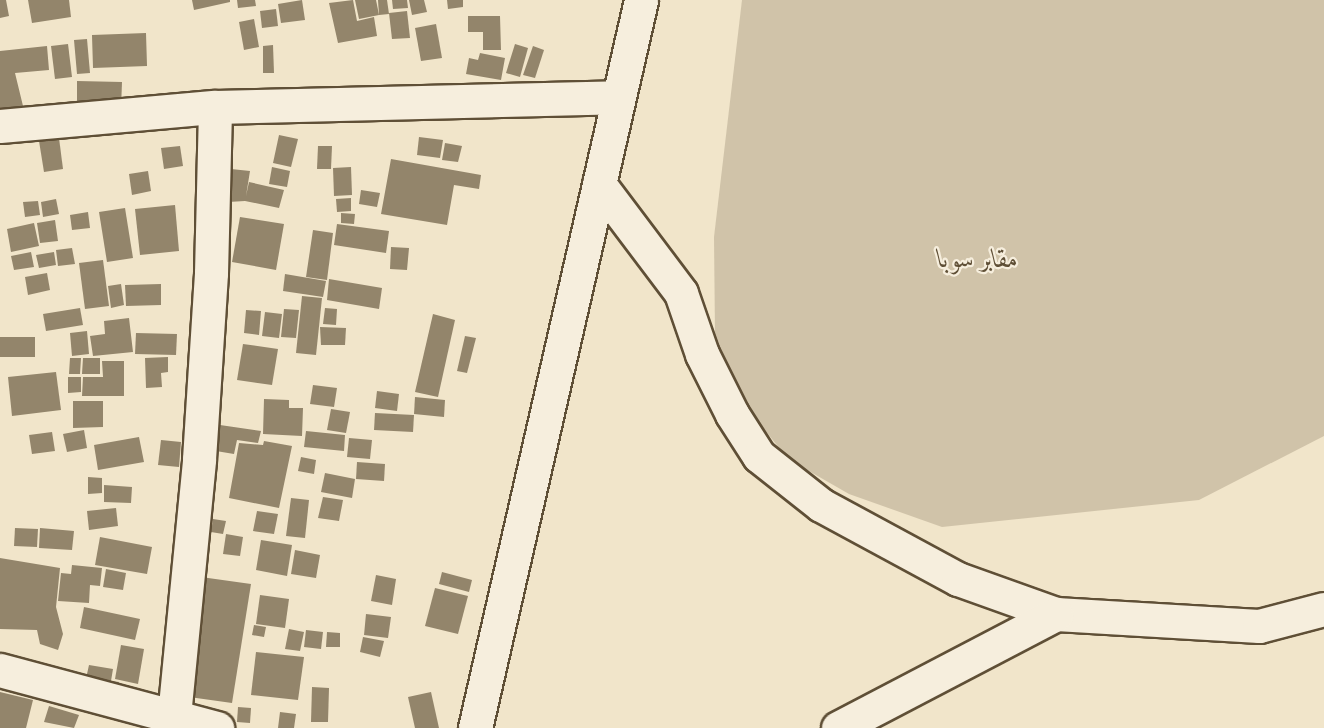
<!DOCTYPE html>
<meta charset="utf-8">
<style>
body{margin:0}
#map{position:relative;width:1324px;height:728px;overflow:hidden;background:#f1e5ca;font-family:"Sorts Mill Goudy",Amiri,serif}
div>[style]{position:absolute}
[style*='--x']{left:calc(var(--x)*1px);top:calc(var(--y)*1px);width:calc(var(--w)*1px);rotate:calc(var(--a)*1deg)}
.green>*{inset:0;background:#d0c3a9}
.building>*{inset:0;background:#93856b}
.roads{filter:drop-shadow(2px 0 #5f4f36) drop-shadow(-2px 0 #5f4f36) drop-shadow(0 2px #5f4f36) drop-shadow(0 -2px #5f4f36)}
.minor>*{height:33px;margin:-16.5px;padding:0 16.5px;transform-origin:16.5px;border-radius:16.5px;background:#f6eedd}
span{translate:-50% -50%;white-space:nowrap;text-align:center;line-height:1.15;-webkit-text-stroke:4.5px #f6eedd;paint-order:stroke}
.park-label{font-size:26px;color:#5f4f36;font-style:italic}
</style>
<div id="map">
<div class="green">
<div style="clip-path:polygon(742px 0,1324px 0,1324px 436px,1199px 500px,942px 527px,849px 494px,788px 459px,731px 388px,715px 333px,714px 237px)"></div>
</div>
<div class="building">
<div style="clip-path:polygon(0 0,6px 0,9px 16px,0 18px)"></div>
<div style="clip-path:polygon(28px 0,69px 0,71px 17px,32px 23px)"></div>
<div style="clip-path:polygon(192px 0,230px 0,230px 2px,194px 10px)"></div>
<div style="clip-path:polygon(237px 0,255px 0,256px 6px,238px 8px)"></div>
<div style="clip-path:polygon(302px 0,305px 20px,281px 23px,278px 4px)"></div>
<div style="clip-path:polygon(353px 0,357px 21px,374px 17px,377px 36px,338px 43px,329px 3px)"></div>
<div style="clip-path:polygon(355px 0,376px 0,379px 15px,359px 19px)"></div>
<div style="clip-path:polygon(378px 0,387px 0,389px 14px,379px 15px)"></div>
<div style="clip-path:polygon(392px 0,407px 0,408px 8px,393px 9px)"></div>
<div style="clip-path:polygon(409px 0,424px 0,427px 12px,412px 15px)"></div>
<div style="clip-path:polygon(447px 0,463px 0,463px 7px,448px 9px)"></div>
<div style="clip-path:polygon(276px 9px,278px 26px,262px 28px,260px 11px)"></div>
<div style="clip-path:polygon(407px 11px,410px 38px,392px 39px,389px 13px)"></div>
<div style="clip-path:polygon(468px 16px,500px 16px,501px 50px,483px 50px,483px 32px,468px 32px)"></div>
<div style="clip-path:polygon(254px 19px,259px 47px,244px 50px,239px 22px)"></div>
<div style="clip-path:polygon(436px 24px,442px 58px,421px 61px,415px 28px)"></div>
<div style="clip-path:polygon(146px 33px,147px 66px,93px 68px,92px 35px)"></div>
<div style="clip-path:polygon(87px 39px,90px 73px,77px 74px,74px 40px)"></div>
<div style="clip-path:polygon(68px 44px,72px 77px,55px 79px,51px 46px)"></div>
<div style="clip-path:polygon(515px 44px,528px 48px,520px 77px,506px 73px)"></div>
<div style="clip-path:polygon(273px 45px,274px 73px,263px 73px,263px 46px)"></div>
<div style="clip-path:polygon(47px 46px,49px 70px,15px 73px,23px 106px,0 108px,0 51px)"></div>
<div style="clip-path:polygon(533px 46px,544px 50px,535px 78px,523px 75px)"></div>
<div style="clip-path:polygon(480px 53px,505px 58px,501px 80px,466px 74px,469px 58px,478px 60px)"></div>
<div style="clip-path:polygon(77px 81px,122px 82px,121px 109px,77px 109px)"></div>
<div style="clip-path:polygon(279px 135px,298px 139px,291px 167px,273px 163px)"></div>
<div style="clip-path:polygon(419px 137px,443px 140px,440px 158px,417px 155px)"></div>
<div style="clip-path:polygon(59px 138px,63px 169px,44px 172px,39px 141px)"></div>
<div style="clip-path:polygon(445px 143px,462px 146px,458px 162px,442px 160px)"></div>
<div style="clip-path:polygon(180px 146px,183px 166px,164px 169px,161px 148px)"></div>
<div style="clip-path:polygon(318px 146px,332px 146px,331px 169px,317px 169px)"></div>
<div style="clip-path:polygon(391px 159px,481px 175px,479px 189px,454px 185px,447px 225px,381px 214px)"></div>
<div style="clip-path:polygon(272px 167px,290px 171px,287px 187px,269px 184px)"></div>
<div style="clip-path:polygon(351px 167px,352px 195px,334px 196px,333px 168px)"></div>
<div style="clip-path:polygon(231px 169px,250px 171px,246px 196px,249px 182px,284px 190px,279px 208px,245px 201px,228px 202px)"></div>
<div style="clip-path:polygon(148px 171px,151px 191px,132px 195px,129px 174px)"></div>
<div style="clip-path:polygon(361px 190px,380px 193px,377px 207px,359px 204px)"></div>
<div style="clip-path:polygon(351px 198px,351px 211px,337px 212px,336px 199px)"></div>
<div style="clip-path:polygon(56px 199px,59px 214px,43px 217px,41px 202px)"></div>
<div style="clip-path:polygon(38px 201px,40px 215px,25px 217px,23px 202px)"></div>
<div style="clip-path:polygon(175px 205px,179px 251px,140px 255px,135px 209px)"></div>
<div style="clip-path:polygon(125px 208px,133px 258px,107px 262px,99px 212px)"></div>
<div style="clip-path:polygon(88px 212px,90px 228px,72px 230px,70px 215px)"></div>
<div style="clip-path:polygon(341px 213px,355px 214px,354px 224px,341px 223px)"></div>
<div style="clip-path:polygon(240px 217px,284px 224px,276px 270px,232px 262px)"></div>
<div style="clip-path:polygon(55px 220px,58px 241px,40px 243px,37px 223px)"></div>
<div style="clip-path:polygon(34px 223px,39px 246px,11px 252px,7px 229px)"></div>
<div style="clip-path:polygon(337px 224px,389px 231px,386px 253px,334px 245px)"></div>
<div style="clip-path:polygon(313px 230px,333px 233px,327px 280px,306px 277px)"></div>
<div style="clip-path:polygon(391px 247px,409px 248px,407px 270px,390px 269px)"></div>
<div style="clip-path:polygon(72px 248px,75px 264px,58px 266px,56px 250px)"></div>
<div style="clip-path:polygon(31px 252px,34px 267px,14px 270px,11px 256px)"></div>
<div style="clip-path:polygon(54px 252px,56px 265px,39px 268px,36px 255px)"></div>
<div style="clip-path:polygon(103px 260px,109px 306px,85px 309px,79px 263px)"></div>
<div style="clip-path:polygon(47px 273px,50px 290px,28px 295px,25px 277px)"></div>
<div style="clip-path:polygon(285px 274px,326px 281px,323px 297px,283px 291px)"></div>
<div style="clip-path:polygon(329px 279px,382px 288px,379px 309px,327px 300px)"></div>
<div style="clip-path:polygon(121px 284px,124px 305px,111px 308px,108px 286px)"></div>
<div style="clip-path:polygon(161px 284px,161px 305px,126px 306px,125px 285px)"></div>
<div style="clip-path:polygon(302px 296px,322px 298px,316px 355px,296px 353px)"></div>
<div style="clip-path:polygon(80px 308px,83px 325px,46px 331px,43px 314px)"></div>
<div style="clip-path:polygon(325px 308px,337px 309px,336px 325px,323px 324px)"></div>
<div style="clip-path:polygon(284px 309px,299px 310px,296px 338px,281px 337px)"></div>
<div style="clip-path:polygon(246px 310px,261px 311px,259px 335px,244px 333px)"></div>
<div style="clip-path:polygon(265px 312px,282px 314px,279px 338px,262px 336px)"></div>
<div style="clip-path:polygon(433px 314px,455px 320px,438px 397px,415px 392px)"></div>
<div style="clip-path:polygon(129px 318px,133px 352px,93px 356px,90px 336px,105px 334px,104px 321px)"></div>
<div style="clip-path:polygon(320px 327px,346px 328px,345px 345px,321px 345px)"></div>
<div style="clip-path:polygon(87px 331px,89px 354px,72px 356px,70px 333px)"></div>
<div style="clip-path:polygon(136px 333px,177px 334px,176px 355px,135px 354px)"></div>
<div style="clip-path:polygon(465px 336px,476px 338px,467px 373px,457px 371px)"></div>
<div style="clip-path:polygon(0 337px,35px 337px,35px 357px,0 357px)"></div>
<div style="clip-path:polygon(243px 344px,278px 349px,272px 385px,237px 380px)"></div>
<div style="clip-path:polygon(168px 357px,168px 372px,161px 373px,162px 387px,146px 388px,145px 358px)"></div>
<div style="clip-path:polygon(70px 358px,81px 358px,80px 374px,69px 374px)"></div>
<div style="clip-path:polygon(83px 358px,100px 358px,100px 374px,82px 374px)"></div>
<div style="clip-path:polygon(102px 361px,124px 361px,124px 396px,82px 396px,83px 377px,103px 377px)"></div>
<div style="clip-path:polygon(56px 372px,61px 410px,12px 416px,8px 377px)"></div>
<div style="clip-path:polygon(68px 377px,81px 377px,81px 392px,68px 393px)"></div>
<div style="clip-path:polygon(313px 385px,337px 388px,334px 407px,310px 404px)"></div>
<div style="clip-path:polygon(377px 391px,399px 394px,397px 411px,375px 408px)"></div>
<div style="clip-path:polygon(415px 397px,445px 400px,444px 417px,414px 414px)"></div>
<div style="clip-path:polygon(264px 399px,289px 400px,289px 408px,303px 408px,302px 436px,263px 434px)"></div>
<div style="clip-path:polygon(73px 401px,103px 401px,103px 427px,73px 428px)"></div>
<div style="clip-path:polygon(331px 409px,350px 412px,346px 433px,327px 430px)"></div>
<div style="clip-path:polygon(375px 413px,414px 415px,413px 432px,374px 430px)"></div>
<div style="clip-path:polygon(220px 425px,261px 431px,258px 443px,237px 440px,234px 454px,216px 451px)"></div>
<div style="clip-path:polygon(84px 430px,87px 448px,67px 452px,63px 434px)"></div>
<div style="clip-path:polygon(306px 431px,345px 435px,344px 451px,304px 447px)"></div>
<div style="clip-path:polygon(52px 432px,55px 451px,32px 454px,29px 435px)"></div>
<div style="clip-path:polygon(139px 437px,144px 462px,98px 470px,94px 445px)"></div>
<div style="clip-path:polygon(349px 438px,372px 440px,370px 459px,347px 457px)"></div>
<div style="clip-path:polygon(161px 440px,181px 442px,179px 467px,158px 465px)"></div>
<div style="clip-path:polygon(264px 441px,292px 446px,279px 508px,229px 498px,239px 443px,263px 445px)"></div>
<div style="clip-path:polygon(301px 457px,316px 460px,314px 474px,298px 471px)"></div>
<div style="clip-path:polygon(357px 462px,385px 464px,384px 481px,356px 479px)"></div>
<div style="clip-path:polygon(325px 473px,355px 479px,352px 498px,321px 492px)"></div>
<div style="clip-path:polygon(88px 477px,102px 478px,102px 493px,88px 494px)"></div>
<div style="clip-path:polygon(104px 485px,132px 487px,131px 503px,104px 502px)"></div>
<div style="clip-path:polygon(323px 497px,343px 500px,339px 521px,318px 518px)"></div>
<div style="clip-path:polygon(291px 498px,309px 500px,305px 538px,286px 536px)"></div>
<div style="clip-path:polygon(116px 508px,118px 526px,89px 530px,87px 511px)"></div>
<div style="clip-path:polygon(257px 511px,278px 514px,274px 534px,253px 531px)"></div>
<div style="clip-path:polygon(213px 519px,226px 521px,223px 534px,211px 532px)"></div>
<div style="clip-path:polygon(15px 528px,38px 529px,37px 547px,14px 546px)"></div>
<div style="clip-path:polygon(40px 528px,74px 531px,72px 550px,39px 548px)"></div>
<div style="clip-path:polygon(226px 534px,243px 537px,240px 556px,223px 554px)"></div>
<div style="clip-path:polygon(100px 537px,152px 547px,147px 574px,95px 565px)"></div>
<div style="clip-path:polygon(261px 540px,292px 545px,287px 576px,256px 570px)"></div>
<div style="clip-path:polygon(295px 550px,320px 555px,316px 578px,291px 574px)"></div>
<div style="clip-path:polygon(0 558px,60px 568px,56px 607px,63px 634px,58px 650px,40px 644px,37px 630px,0 629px)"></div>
<div style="clip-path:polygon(72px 565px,102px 568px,100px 586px,90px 585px,89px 603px,58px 601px,61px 573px,71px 574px)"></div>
<div style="clip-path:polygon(106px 569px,126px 573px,123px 590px,103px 587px)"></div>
<div style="clip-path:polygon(442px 572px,472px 580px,469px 592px,439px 584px)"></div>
<div style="clip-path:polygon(376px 575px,396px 579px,392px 605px,371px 601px)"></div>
<div style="clip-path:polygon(201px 577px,251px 584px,232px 703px,182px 696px)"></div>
<div style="clip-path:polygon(435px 588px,468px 596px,458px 634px,425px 626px)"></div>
<div style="clip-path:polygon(260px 595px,289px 599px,285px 628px,256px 624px)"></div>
<div style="clip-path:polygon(84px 607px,140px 619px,135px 640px,80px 628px)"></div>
<div style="clip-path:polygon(366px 614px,391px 617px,388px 638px,364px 635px)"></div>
<div style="clip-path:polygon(254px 625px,266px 627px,264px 637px,252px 635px)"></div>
<div style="clip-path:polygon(289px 629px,304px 632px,300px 651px,285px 649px)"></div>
<div style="clip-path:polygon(306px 630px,323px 632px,321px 649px,304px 647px)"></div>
<div style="clip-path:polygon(327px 632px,340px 633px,340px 647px,326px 647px)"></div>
<div style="clip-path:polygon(363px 637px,384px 641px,380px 657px,360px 652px)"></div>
<div style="clip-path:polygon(121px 645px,144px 649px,138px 684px,115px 679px)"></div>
<div style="clip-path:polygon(256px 652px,304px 657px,298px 700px,251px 695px)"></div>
<div style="clip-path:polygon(89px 665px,113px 669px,111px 681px,119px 682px,117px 689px,85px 683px)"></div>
<div style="clip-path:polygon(312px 687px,329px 688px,328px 722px,311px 722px)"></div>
<div style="clip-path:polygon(0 692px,33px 700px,26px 728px,0 728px)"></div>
<div style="clip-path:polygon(431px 692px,439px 728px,415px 728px,408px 697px)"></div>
<div style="clip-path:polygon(49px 706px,79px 715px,74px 728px,44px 722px)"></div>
<div style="clip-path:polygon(238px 707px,251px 708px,250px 723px,237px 722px)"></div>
<div style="clip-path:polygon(280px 712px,296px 714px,294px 728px,278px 728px)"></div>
</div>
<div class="roads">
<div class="minor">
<div style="--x:0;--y:126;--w:216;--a:-5.1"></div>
<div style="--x:215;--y:107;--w:403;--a:-1.4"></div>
<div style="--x:599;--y:184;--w:136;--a:53"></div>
<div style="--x:681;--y:293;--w:65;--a:71"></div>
<div style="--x:702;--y:354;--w:67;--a:63.4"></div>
<div style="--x:732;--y:414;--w:50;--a:57.3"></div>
<div style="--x:759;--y:456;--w:79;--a:38.3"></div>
<div style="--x:821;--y:505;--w:156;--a:28.4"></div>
<div style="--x:958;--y:579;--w:104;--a:19.7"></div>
<div style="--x:1056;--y:614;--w:203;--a:3.4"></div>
<div style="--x:1259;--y:626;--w:67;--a:-14.7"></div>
<div style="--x:0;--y:670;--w:225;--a:15"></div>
<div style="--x:174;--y:716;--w:258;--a:-84.4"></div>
<div style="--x:199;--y:459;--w:186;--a:-86.3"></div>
<div style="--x:211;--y:273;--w:166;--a:-88.6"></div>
<div style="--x:475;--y:728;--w:747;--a:-77.15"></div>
<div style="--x:838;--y:728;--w:246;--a:-27.6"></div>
</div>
</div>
<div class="park-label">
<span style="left:978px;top:261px">مقابر سوبا</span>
</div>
</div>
